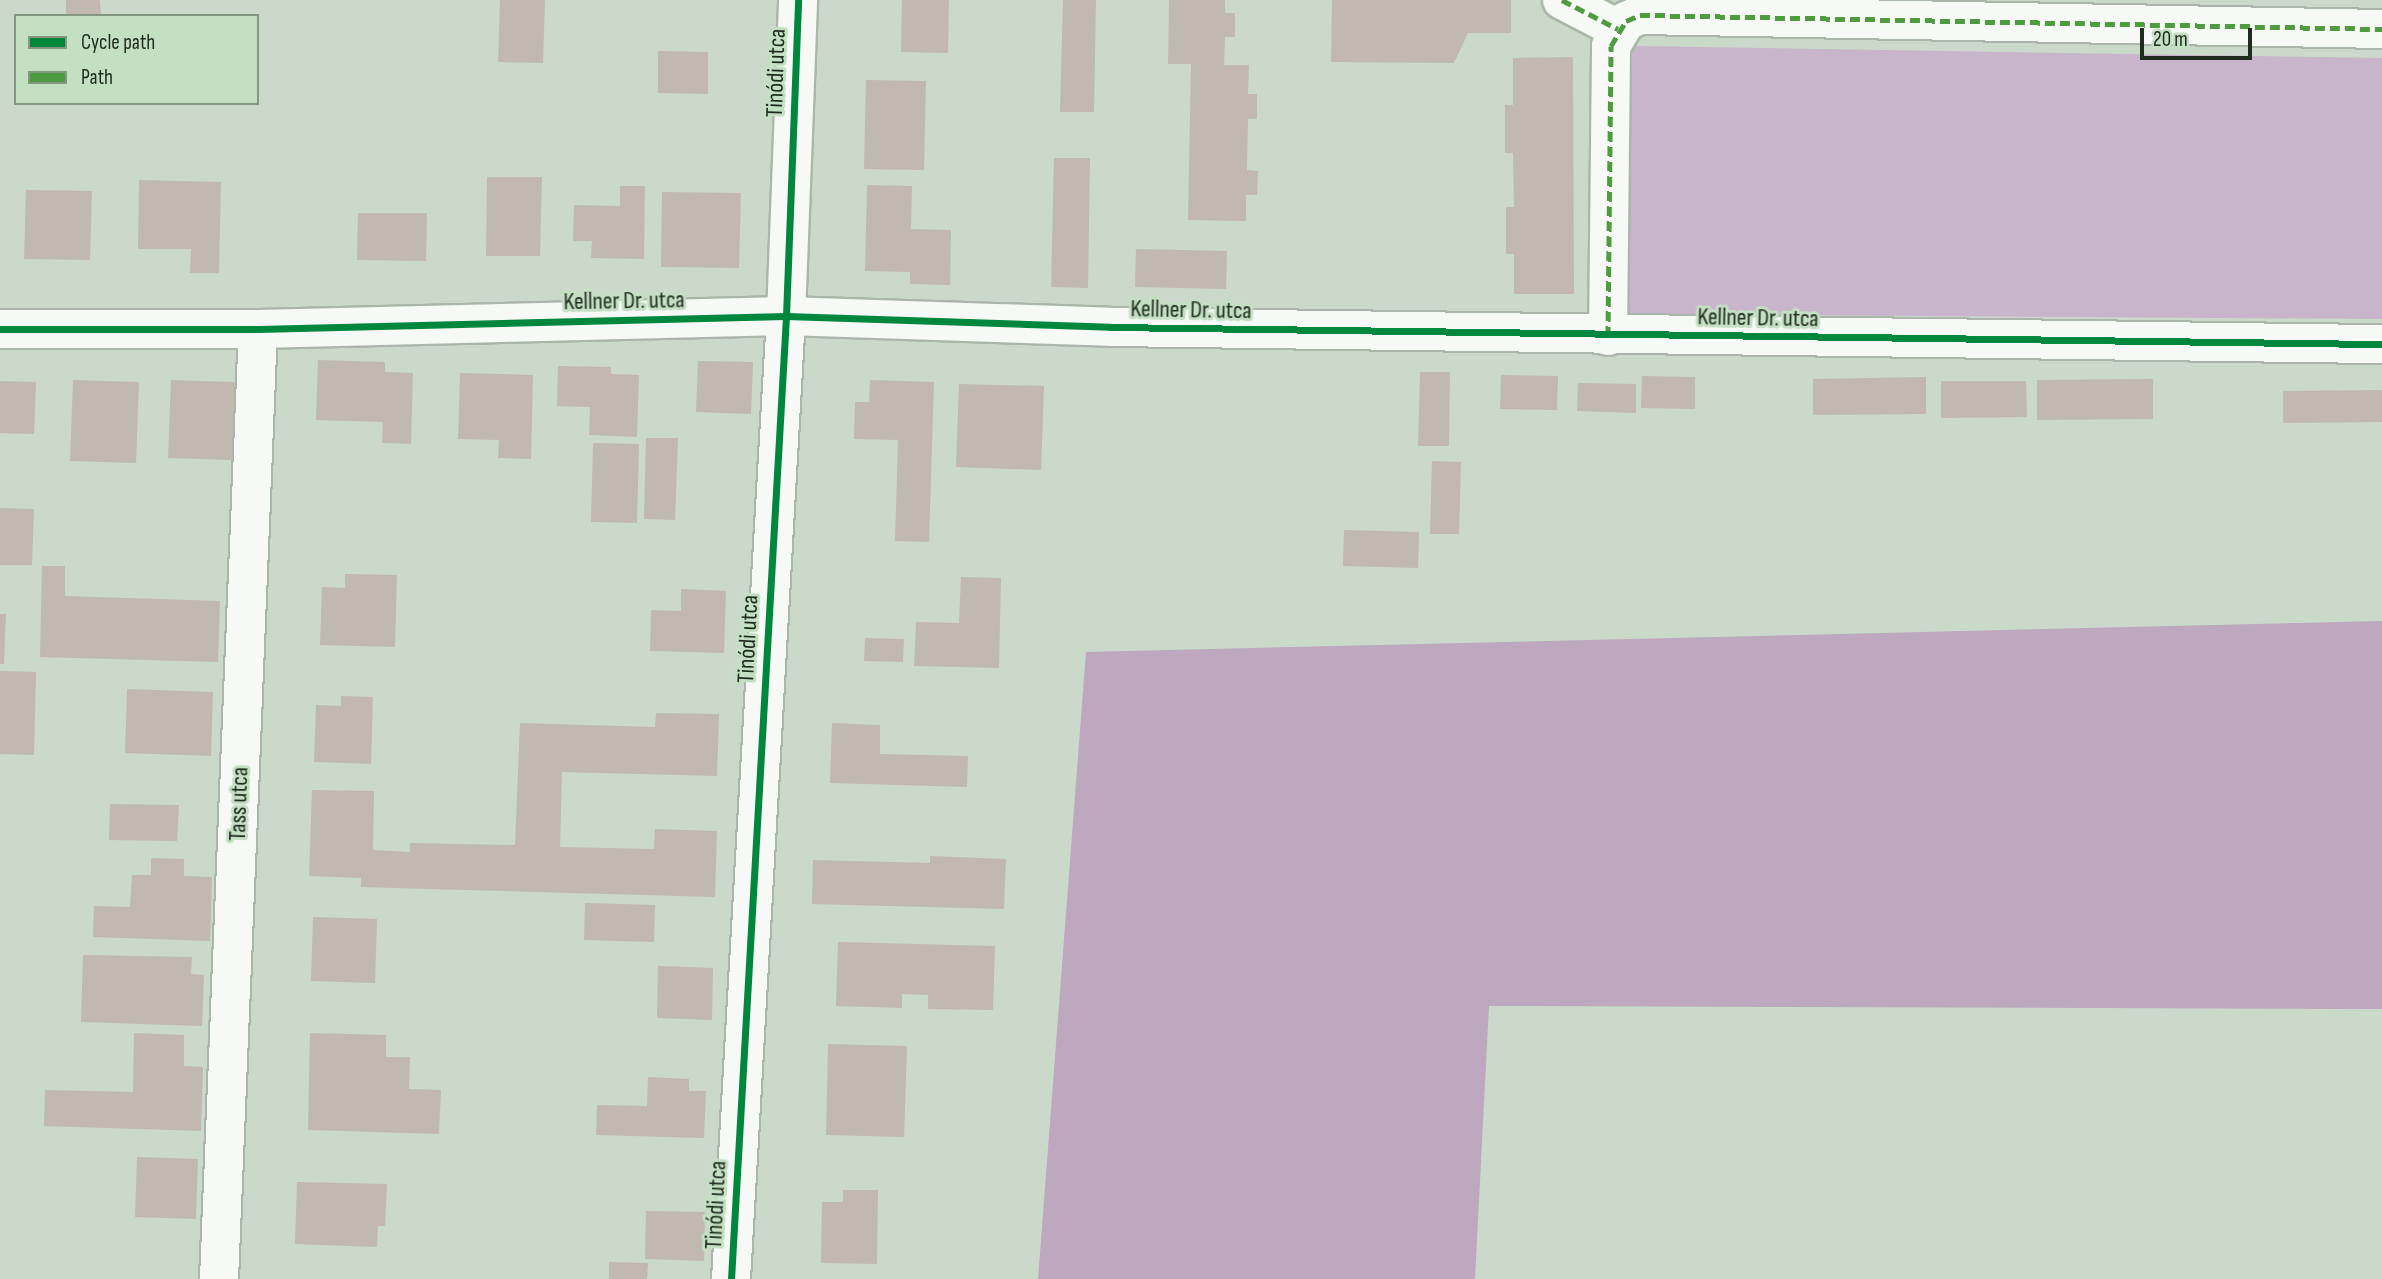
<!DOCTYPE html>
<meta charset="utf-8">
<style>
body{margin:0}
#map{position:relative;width:2382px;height:1279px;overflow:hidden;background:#cad9c9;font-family:"Sofia Sans Condensed",sans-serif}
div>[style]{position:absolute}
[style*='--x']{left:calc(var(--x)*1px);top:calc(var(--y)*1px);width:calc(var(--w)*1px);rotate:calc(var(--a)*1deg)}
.green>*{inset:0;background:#c9b5cb}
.forest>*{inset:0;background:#bda8c0}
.building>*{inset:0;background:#c1b8b0}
.roads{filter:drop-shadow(2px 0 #aab6a9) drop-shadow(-2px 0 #aab6a9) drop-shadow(0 2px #aab6a9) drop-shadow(0 -2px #aab6a9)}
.street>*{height:38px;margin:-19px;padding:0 19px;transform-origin:19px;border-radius:19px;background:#f7f9f7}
.quiet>*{height:5px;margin-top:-2.5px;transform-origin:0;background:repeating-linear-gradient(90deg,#4d9d3f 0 10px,transparent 0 15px)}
.cycleway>*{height:7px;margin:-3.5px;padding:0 3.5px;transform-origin:3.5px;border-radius:3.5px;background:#00873e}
span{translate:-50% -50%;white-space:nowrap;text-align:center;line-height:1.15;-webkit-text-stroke:6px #c4e0c2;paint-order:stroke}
.street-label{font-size:24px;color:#202b20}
.legend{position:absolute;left:14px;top:14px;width:245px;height:91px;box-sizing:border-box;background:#c4e0c2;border:2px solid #829881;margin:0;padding:9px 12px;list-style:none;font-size:21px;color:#202b20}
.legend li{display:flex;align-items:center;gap:14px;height:35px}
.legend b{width:35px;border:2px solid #829881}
.scale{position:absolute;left:2140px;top:28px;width:112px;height:32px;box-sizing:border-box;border:4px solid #202b20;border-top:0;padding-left:9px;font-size:21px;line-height:24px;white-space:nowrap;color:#202b20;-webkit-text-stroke:5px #c4e0c2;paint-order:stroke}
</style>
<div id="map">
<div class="green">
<div style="clip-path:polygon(1634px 46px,2382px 58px,2382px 319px,1622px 314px,1624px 66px)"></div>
</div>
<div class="forest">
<div style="clip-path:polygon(2382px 621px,2382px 1009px,1489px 1006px,1475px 1279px,1038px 1279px,1086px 652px)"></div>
</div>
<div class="building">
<div style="clip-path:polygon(66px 0,100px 0,101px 16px,66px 16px)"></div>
<div style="clip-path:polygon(500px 0,545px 0,543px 63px,498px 62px)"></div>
<div style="clip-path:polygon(902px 0,949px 0,948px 53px,901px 52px)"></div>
<div style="clip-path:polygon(1063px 0,1096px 0,1094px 112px,1060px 112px)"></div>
<div style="clip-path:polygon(1169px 0,1225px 0,1225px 13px,1235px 13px,1235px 37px,1225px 37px,1224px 65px,1249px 65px,1248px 94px,1257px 94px,1257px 119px,1248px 119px,1247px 170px,1258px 171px,1257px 195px,1246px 195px,1246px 221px,1188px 220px,1191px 64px,1168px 64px)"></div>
<div style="clip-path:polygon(1332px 0,1511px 0,1511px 33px,1468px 33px,1454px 63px,1331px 62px)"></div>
<div style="clip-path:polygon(658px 51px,708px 52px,708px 94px,658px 93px)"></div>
<div style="clip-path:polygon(1573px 57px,1574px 294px,1514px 294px,1514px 254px,1506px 254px,1506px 207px,1514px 207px,1513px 153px,1505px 153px,1505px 105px,1513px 105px,1513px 58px)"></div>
<div style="clip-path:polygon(866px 80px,926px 81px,924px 170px,864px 169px)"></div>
<div style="clip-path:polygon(1054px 158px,1090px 158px,1088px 288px,1051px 287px)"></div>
<div style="clip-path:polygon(487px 177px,542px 177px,540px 256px,486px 256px)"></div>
<div style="clip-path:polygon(139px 180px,221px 182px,219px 273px,190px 273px,191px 249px,138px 249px)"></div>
<div style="clip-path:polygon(867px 185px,912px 186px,911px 229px,951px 230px,950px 285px,910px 284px,910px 272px,865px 271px)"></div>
<div style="clip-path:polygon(620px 186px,645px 186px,644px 259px,591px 258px,592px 241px,573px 241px,574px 205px,620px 206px)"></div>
<div style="clip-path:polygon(26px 190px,92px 191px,90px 260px,24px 259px)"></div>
<div style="clip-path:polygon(662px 192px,741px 193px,739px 268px,661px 267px)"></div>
<div style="clip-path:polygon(358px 213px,427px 213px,426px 261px,357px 260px)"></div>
<div style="clip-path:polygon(1136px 249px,1227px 251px,1226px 289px,1135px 287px)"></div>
<div style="clip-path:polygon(318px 360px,385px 362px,385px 372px,413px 373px,411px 444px,382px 443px,383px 422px,316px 420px)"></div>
<div style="clip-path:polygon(698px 361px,753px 362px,751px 414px,696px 412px)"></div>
<div style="clip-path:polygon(558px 366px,611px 367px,611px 374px,639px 375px,637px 437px,589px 435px,590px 407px,557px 406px)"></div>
<div style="clip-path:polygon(1420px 372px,1450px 372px,1449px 446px,1418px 446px)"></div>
<div style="clip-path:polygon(460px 373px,533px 375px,531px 459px,498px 458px,499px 440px,458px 439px)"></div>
<div style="clip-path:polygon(1501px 375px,1558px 376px,1557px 410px,1500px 409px)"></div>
<div style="clip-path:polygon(1642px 376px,1695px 377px,1695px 409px,1641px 408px)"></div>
<div style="clip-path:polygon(1926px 377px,1926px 414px,1813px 415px,1813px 379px)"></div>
<div style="clip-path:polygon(2153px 379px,2153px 419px,2037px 420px,2037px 380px)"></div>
<div style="clip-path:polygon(73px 380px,139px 382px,136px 463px,70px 461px)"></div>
<div style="clip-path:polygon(171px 380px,235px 382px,232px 460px,168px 458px)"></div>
<div style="clip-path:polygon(870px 380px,934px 382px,929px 542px,895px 541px,898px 440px,854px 439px,855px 402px,869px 402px)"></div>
<div style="clip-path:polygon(0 381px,36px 382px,34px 434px,0 433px)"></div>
<div style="clip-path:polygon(1941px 381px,2026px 381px,2027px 417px,1941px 418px)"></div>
<div style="clip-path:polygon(1578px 383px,1636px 384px,1636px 413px,1577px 411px)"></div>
<div style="clip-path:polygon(959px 384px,1044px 386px,1041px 470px,956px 467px)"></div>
<div style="clip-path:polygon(2382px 390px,2382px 422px,2283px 423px,2283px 391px)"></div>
<div style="clip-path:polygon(646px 438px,678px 438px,675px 520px,644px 519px)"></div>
<div style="clip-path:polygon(593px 443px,639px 444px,637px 523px,591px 522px)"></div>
<div style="clip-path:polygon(1432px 461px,1461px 462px,1459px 534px,1430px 534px)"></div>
<div style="clip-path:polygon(0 508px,34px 509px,32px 565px,0 565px)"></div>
<div style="clip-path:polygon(1344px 530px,1419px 532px,1418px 568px,1343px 566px)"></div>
<div style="clip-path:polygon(42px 566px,65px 566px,65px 596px,220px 601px,218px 662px,40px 657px)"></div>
<div style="clip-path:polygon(345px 574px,397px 575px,395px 647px,320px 645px,322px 587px,345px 588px)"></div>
<div style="clip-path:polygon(961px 577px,1001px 578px,999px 668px,914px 666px,916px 622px,959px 623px)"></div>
<div style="clip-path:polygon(681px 589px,726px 591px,724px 653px,650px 651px,651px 610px,681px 611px)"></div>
<div style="clip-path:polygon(0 614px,6px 614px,4px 664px,0 664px)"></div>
<div style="clip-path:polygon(865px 638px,904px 639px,903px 662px,864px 661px)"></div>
<div style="clip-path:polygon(0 671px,36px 672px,34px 755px,0 754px)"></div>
<div style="clip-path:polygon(127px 689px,213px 692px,211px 756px,125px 753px)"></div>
<div style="clip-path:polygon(341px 696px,373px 697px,371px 764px,314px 762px,316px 705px,341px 706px)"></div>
<div style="clip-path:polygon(656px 713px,719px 714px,717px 776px,562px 772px,560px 847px,654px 849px,655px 829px,717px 831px,715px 897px,361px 887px,361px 878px,309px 876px,312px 790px,374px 791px,373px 850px,410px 852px,410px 843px,515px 845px,520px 723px,655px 727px)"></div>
<div style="clip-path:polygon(832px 723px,880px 725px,880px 754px,968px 756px,967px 787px,830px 783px)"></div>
<div style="clip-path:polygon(110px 804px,179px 805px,177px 841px,109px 840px)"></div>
<div style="clip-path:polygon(930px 856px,1006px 859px,1004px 909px,812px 904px,813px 860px,930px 863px)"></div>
<div style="clip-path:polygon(151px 858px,184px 859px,184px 876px,212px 877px,210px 941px,93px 937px,94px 906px,130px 907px,132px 875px,151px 875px)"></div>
<div style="clip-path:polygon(585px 903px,655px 905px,654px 942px,584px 940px)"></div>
<div style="clip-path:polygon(313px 917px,377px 919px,375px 983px,311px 981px)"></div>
<div style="clip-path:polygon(838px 942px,995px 946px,993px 1010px,928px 1009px,928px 995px,902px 994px,902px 1008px,836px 1006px)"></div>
<div style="clip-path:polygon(83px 955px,192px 957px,191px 974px,204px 975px,202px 1026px,81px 1022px)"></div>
<div style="clip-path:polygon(658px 966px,713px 968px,712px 1020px,657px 1018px)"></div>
<div style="clip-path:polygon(134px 1033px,184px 1035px,184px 1066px,203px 1067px,201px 1131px,44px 1126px,45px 1090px,133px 1092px)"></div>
<div style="clip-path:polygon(310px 1033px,386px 1035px,386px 1057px,410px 1057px,409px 1089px,441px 1090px,439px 1134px,308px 1130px)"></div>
<div style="clip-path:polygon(828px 1044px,907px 1046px,904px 1137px,826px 1135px)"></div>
<div style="clip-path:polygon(648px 1077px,689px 1079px,689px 1091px,706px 1091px,704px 1138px,596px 1135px,597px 1105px,647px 1106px)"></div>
<div style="clip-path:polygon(137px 1157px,198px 1159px,196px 1219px,135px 1217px)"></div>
<div style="clip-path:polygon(297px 1182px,387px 1184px,385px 1226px,378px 1226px,377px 1247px,295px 1244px)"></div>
<div style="clip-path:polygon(843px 1190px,878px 1190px,877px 1264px,821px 1263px,822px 1202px,843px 1202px)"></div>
<div style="clip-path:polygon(646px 1211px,705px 1212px,704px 1261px,645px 1259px)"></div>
<div style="clip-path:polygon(609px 1262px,648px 1263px,647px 1279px,609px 1279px)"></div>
</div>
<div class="roads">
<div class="street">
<div style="--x:1562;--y:0;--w:63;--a:27.4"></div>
<div style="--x:0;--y:329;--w:258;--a:0"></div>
<div style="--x:258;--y:329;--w:528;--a:-1.41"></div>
<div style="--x:786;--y:316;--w:324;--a:1.9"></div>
<div style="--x:1110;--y:327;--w:1272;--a:0.77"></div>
<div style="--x:1608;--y:336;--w:290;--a:-89.4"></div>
<div style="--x:1611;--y:46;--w:29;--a:-59"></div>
<div style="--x:1626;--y:21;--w:15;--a:-23"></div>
<div style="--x:1640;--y:15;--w:742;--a:1.08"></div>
<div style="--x:219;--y:1279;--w:951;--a:-87.65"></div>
<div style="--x:731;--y:1279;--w:965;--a:-86.73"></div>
<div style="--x:786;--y:316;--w:316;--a:-87.8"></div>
</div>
</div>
<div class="quiet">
<div style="--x:1562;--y:0;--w:63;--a:27.4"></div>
<div style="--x:1608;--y:336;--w:290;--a:-89.4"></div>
<div style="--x:1611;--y:46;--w:29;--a:-59"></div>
<div style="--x:1626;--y:21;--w:15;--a:-23"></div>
<div style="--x:1640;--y:15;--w:742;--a:1.08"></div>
</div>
<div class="cycleway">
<div style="--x:0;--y:329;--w:258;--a:0"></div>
<div style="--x:258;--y:329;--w:528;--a:-1.41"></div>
<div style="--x:786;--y:316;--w:324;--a:1.9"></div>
<div style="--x:1110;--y:327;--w:1272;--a:0.77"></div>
<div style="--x:731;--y:1279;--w:965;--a:-86.73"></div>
<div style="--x:786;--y:316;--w:316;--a:-87.8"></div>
</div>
<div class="street-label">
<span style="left:776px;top:73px;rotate:-88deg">Tinódi utca</span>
<span style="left:624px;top:301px;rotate:-1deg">Kellner Dr. utca</span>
<span style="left:1191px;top:310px;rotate:1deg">Kellner Dr. utca</span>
<span style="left:1758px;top:318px;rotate:1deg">Kellner Dr. utca</span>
<span style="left:748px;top:639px;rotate:-87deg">Tinódi utca</span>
<span style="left:239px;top:804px;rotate:-88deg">Tass utca</span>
<span style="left:716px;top:1205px;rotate:-87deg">Tinódi utca</span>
</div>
<ul class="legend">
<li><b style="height:9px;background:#00873e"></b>Cycle path</li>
<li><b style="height:9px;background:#4d9d3f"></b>Path</li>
</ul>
<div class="scale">20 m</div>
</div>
